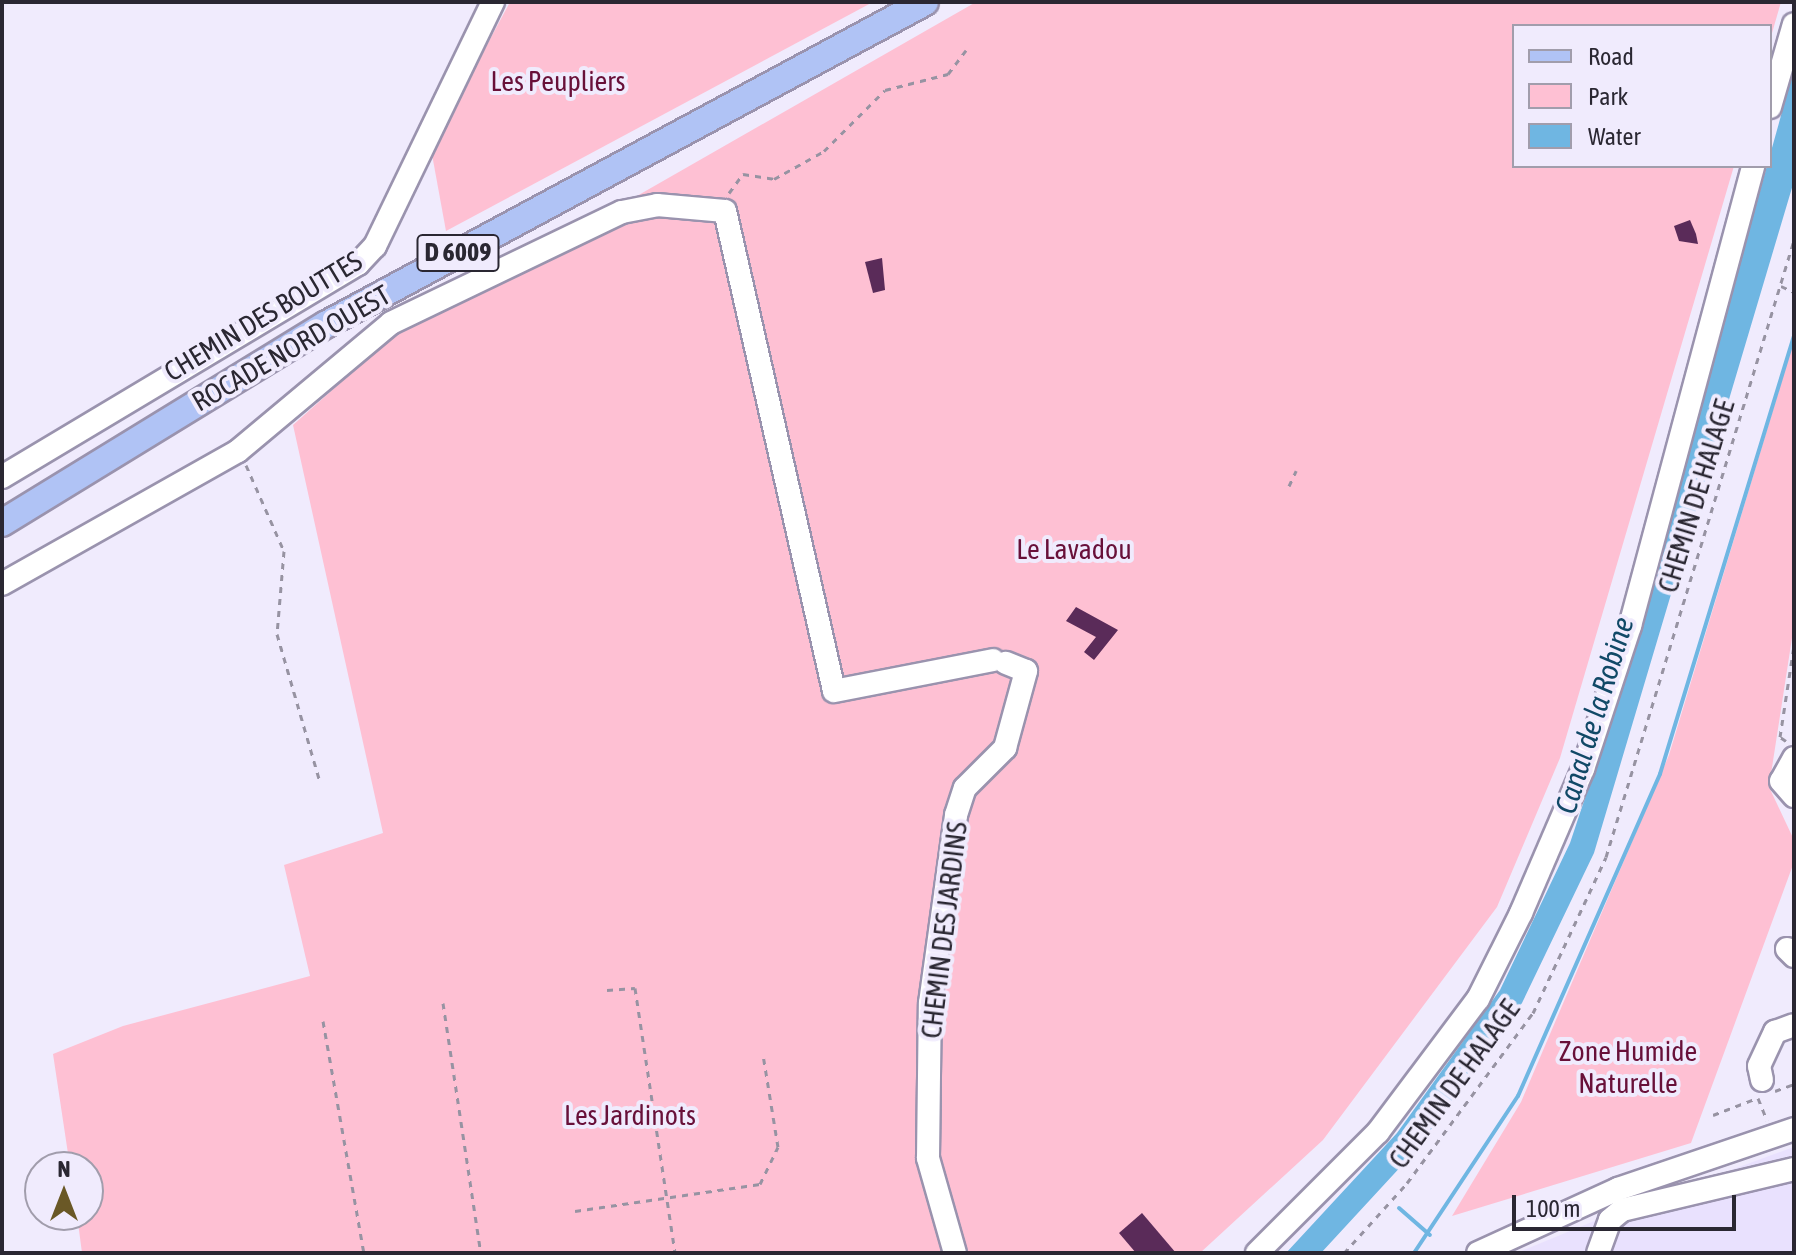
<!DOCTYPE html>
<style>
body{margin:0}
#map{position:relative;width:1796px;height:1255px;overflow:hidden;background:#f0ebfd;font-family:"Asap Condensed",sans-serif}
div>[style]{position:absolute}
[style*='--x']{left:calc(var(--x)*1px);top:calc(var(--y)*1px);width:calc(var(--w)*1px);rotate:calc(var(--a)*1deg)}
.built>*{inset:0;background:#e9e1fe}
.green>*{inset:0;background:#fec0d3}
.water>*{inset:0;background:#6fb6e2}
.stream>*{height:4px;margin:-2px;padding:0 2px;transform-origin:2px;border-radius:2px;background:#6fb6e2}
.building>*{inset:0;background:#5a2b59}
.path>*{height:3px;margin-top:-1.5px;transform-origin:0;background:repeating-linear-gradient(90deg,#9793a2 0 6px,transparent 0 12px)}
.roads{filter:drop-shadow(2px 0 #9a93ae) drop-shadow(-2px 0 #9a93ae) drop-shadow(0 2px #9a93ae) drop-shadow(0 -2px #9a93ae)}
.minor>*{height:22px;margin:-11px;padding:0 11px;transform-origin:11px;border-radius:11px;background:#fff}
.major>*{height:26px;margin:-13px;padding:0 13px;transform-origin:13px;border-radius:13px;background:#b0c3f5}
span{translate:-50% -50%;white-space:nowrap;text-align:center;line-height:1.15;-webkit-text-stroke:8px #f0ebfd;paint-order:stroke}
.shield-label span{padding:2px 6px;background:#f0ebfd;border:2px solid;border-radius:6px;-webkit-text-stroke-width:0}
.shield-label{font-size:26px;color:#2a2732;font-weight:700}
.park-label{font-size:28px;color:#681039}
.street-label{font-size:28px;color:#2a2732}
.water-label{font-size:30px;color:#114967;font-style:italic}
.frame{position:absolute;inset:0;border:4px solid #2a2732;pointer-events:none}
.legend{position:absolute;left:1512px;top:24px;width:260px;height:144px;box-sizing:border-box;background:#f0ebfd;border:2px solid #a19dac;margin:0;padding:10px 14px;list-style:none;font-size:24px;color:#2a2732}
.legend li{display:flex;align-items:center;gap:16px;height:40px}
.legend b{width:40px;border:2px solid #a19dac}
.north{position:absolute;left:24px;top:1151px;width:80px;height:80px;box-sizing:border-box;background:#f0ebfd;border:2px solid #a19dac;border-radius:50%;rotate:0deg;font-size:22px;font-weight:700;line-height:32px;text-align:center;color:#2a2732}
.north::after{content:'';display:block;margin:auto;width:28px;height:36px;background:#6a5826;clip-path:polygon(50% 0,100% 100%,50% 72%,0 100%)}
.scale{position:absolute;left:1512px;top:1195px;width:224px;height:36px;box-sizing:border-box;border:4px solid #2a2732;border-top:0;padding-left:10px;font-size:24px;line-height:28px;white-space:nowrap;color:#2a2732;-webkit-text-stroke:6px #f0ebfd;paint-order:stroke}
</style>
<div id="map">
<div class="built">
<div style="clip-path:polygon(1794px 1147px,1794px 1253px,1517px 1253px,1616px 1212px)"></div>
</div>
<div class="green">
<div style="clip-path:polygon(510px 2px,873px 2px,446px 231px,431px 149px)"></div>
<div style="clip-path:polygon(976px 2px,1781px 2px,1770px 40px,1770px 26px,1514px 26px,1514px 166px,1734px 166px,1560px 758px,1497px 907px,1323px 1140px,1200px 1253px,82px 1253px,77px 1215px,88px 1215px,88px 1167px,70px 1167px,53px 1054px,123px 1026px,310px 976px,284px 865px,383px 833px,293px 425px,394px 335px)"></div>
<div style="clip-path:polygon(1794px 340px,1794px 625px,1769px 787px,1794px 840px,1794px 862px,1691px 1143px,1452px 1216px,1521px 1102px,1669px 755px)"></div>
</div>
<div class="water">
<div style="clip-path:polygon(1794px 69px,1794px 181px,1594px 853px,1522px 1003px,1417px 1149px,1321px 1253px,1286px 1253px,1397px 1133px,1500px 990px,1570px 843px,1619px 696px)"></div>
</div>
<div class="stream">
<div style="--x:1399;--y:1208;--w:41;--a:41.1"></div>
<div style="--x:1414;--y:1253;--w:188;--a:-56.5"></div>
<div style="--x:1518;--y:1096;--w:352;--a:-66.2"></div>
<div style="--x:1660;--y:774;--w:457;--a:-73"></div>
</div>
<div class="building">
<div style="clip-path:polygon(1690px 220px,1696px 234px,1698px 244px,1679px 241px,1674px 226px)"></div>
<div style="clip-path:polygon(882px 258px,885px 290px,873px 293px,865px 262px)"></div>
<div style="clip-path:polygon(1076px 607px,1118px 630px,1094px 660px,1084px 652px,1096px 637px,1066px 621px)"></div>
<div style="clip-path:polygon(1142px 1213px,1176px 1253px,1136px 1253px,1119px 1233px)"></div>
</div>
<div class="path">
<div style="--x:729;--y:193;--w:24;--a:-54"></div>
<div style="--x:743;--y:174;--w:31;--a:9"></div>
<div style="--x:774;--y:179;--w:57;--a:-29.2"></div>
<div style="--x:824;--y:151;--w:86;--a:-45"></div>
<div style="--x:885;--y:90;--w:65;--a:-14.3"></div>
<div style="--x:948;--y:74;--w:30;--a:-53"></div>
<div style="--x:1781;--y:286;--w:14;--a:25"></div>
<div style="--x:246;--y:465;--w:94;--a:66.2"></div>
<div style="--x:284;--y:551;--w:83;--a:94.8"></div>
<div style="--x:277;--y:634;--w:151;--a:73.8"></div>
<div style="--x:1289;--y:486;--w:17;--a:-65"></div>
<div style="--x:1786;--y:741;--w:7;--a:-146"></div>
<div style="--x:1780;--y:737;--w:92;--a:-81.3"></div>
<div style="--x:607;--y:990;--w:28;--a:-4"></div>
<div style="--x:635;--y:988;--w:268;--a:81.4"></div>
<div style="--x:443;--y:1003;--w:253;--a:81.4"></div>
<div style="--x:323;--y:1021;--w:236;--a:80"></div>
<div style="--x:1775;--y:1091;--w:20;--a:-20"></div>
<div style="--x:1758;--y:1098;--w:24;--a:68"></div>
<div style="--x:1713;--y:1115;--w:47;--a:-21.1"></div>
<div style="--x:575;--y:1211;--w:187;--a:-8.3"></div>
<div style="--x:760;--y:1184;--w:41;--a:-64.1"></div>
<div style="--x:778;--y:1147;--w:94;--a:-99.2"></div>
<div style="--x:1344;--y:1253;--w:94;--a:-48"></div>
<div style="--x:1407;--y:1183;--w:212;--a:-53.5"></div>
<div style="--x:1533;--y:1013;--w:172;--a:-64.9"></div>
<div style="--x:1606;--y:857;--w:645;--a:-73.05"></div>
</div>
<div class="roads">
<div class="minor">
<div style="--x:1770;--y:107;--w:86;--a:-73.9"></div>
<div style="--x:2;--y:477;--w:415;--a:-30.9"></div>
<div style="--x:358;--y:264;--w:25;--a:-47"></div>
<div style="--x:375;--y:246;--w:271;--a:-64.2"></div>
<div style="--x:2;--y:584;--w:271;--a:-29.4"></div>
<div style="--x:238;--y:451;--w:199;--a:-39.9"></div>
<div style="--x:391;--y:323;--w:256;--a:-25.7"></div>
<div style="--x:622;--y:212;--w:36;--a:-11"></div>
<div style="--x:657;--y:205;--w:68;--a:5"></div>
<div style="--x:725;--y:211;--w:492;--a:77.2"></div>
<div style="--x:834;--y:691;--w:162;--a:-11"></div>
<div style="--x:1794;--y:758;--w:26;--a:119"></div>
<div style="--x:1781;--y:781;--w:20;--a:49"></div>
<div style="--x:1787;--y:949;--w:10;--a:45"></div>
<div style="--x:1762;--y:1080;--w:14;--a:-102"></div>
<div style="--x:1759;--y:1066;--w:38;--a:-65"></div>
<div style="--x:1775;--y:1032;--w:20;--a:-20"></div>
<div style="--x:955;--y:1253;--w:99;--a:-105.9"></div>
<div style="--x:928;--y:1158;--w:155;--a:-89.3"></div>
<div style="--x:930;--y:1003;--w:190;--a:-82.1"></div>
<div style="--x:956;--y:815;--w:28;--a:-72"></div>
<div style="--x:965;--y:788;--w:57;--a:-45"></div>
<div style="--x:1005;--y:748;--w:80;--a:-74.7"></div>
<div style="--x:1026;--y:671;--w:22;--a:-158"></div>
<div style="--x:1257;--y:1253;--w:171;--a:-45"></div>
<div style="--x:1378;--y:1132;--w:166;--a:-53.1"></div>
<div style="--x:1478;--y:999;--w:96;--a:-63.4"></div>
<div style="--x:1521;--y:913;--w:157;--a:-66.7"></div>
<div style="--x:1583;--y:769;--w:151;--a:-71.8"></div>
<div style="--x:1630;--y:626;--w:476;--a:-75"></div>
<div style="--x:1478;--y:1253;--w:154;--a:-24.6"></div>
<div style="--x:1618;--y:1189;--w:186;--a:-18.8"></div>
<div style="--x:1598;--y:1253;--w:35;--a:-70"></div>
<div style="--x:1610;--y:1220;--w:16;--a:-40"></div>
<div style="--x:1622;--y:1210;--w:177;--a:-13.4"></div>
</div>
<div class="major">
<div style="--x:2;--y:523;--w:381;--a:-31.5"></div>
<div style="--x:327;--y:324;--w:679;--a:-28.3"></div>
</div>
</div>
<div class="shield-label">
<span style="left:458px;top:253px">D 6009</span>
</div>
<div class="park-label">
<span style="left:558px;top:81px">Les Peupliers</span>
<span style="left:1074px;top:549px">Le Lavadou</span>
<span style="left:1628px;top:1067px">Zone Humide<br>Naturelle</span>
<span style="left:630px;top:1115px">Les Jardinots</span>
</div>
<div class="street-label">
<span style="left:263px;top:316px;rotate:-31deg">CHEMIN DES BOUTTES</span>
<span style="left:291px;top:348px;rotate:-30deg">ROCADE NORD OUEST</span>
<span style="left:1696px;top:496px;rotate:-73deg">CHEMIN DE HALAGE</span>
<span style="left:944px;top:930px;rotate:-83deg">CHEMIN DES JARDINS</span>
<span style="left:1454px;top:1084px;rotate:-54deg">CHEMIN DE HALAGE</span>
</div>
<div class="water-label">
<span style="left:1594px;top:715px;rotate:-73deg">Canal de la Robine</span>
</div>
<div class="frame"></div>
<ul class="legend">
<li><b style="height:10px;background:#b0c3f5"></b>Road</li>
<li><b style="height:22px;background:#fec0d3"></b>Park</li>
<li><b style="height:22px;background:#6fb6e2"></b>Water</li>
</ul>
<div class="north">N</div>
<div class="scale">100 m</div>
</div>
